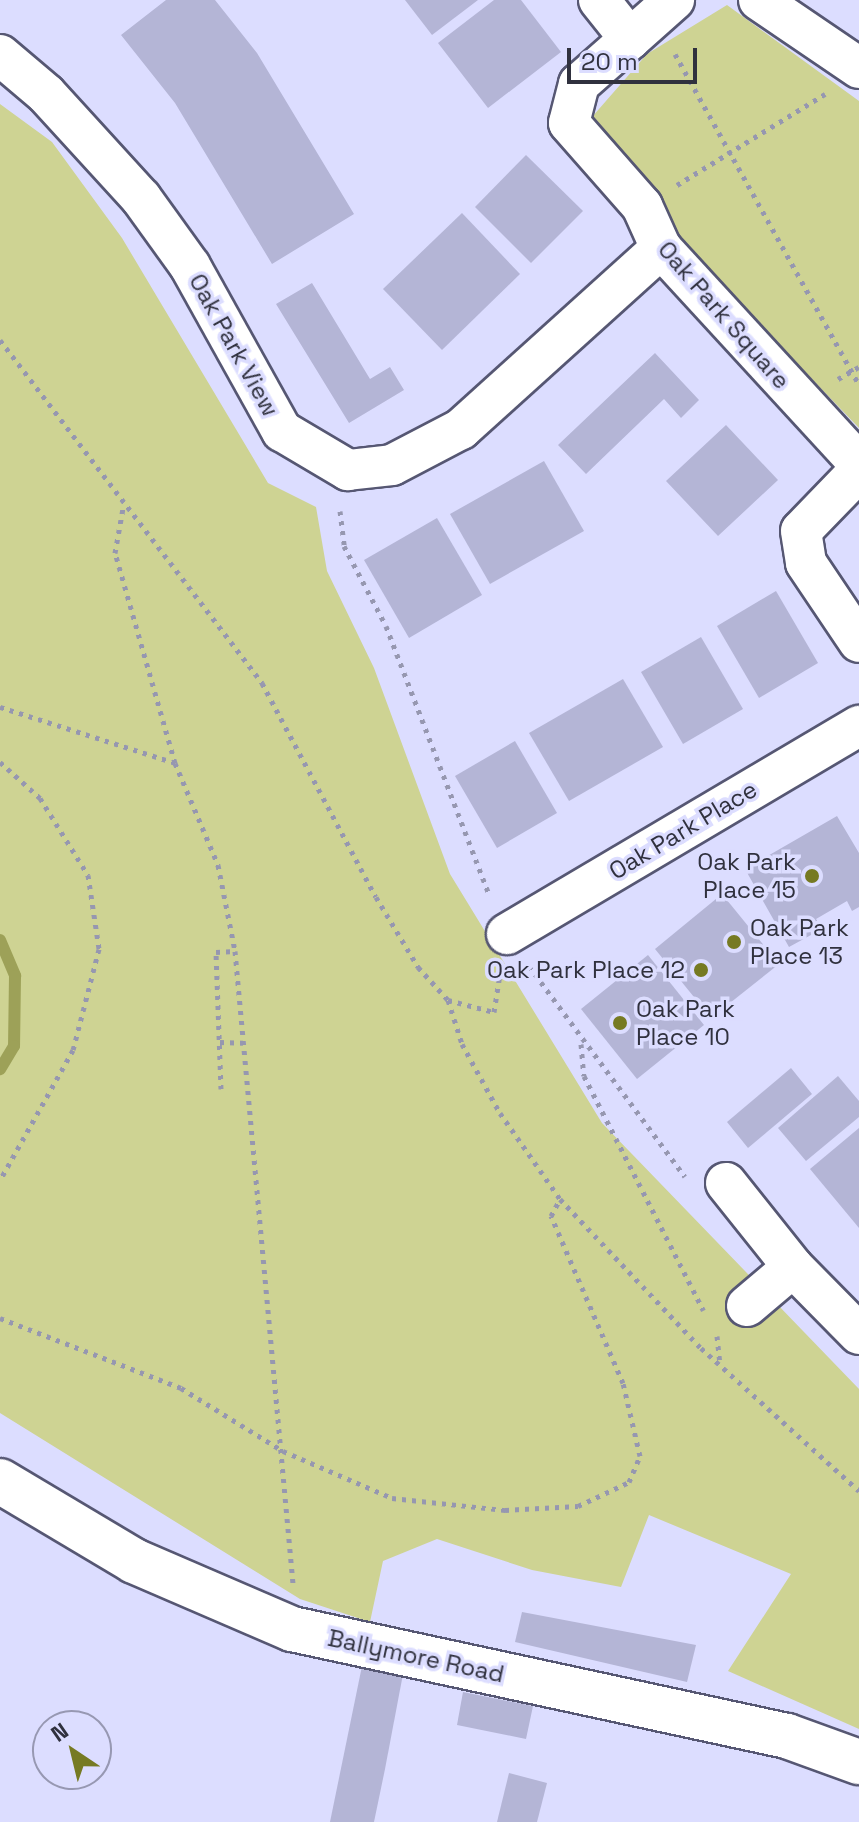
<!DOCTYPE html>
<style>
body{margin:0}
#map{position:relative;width:859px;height:1822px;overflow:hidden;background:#dcddff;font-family:"Space Grotesk",sans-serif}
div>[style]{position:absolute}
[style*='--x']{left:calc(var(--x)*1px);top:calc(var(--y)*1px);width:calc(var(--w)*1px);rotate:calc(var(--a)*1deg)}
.green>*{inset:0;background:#ced393}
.stream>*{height:12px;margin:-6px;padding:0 6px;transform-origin:6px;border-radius:6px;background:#9da158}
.building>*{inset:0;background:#b4b5d6}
.path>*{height:5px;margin-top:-2.5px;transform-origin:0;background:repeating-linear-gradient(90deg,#9697b0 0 4px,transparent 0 10px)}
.roads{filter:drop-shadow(2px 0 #565773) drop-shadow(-2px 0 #565773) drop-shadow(0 2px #565773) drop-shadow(0 -2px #565773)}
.minor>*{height:40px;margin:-20px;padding:0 20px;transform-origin:20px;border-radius:20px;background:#fff}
.secondary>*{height:44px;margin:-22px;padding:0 22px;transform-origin:22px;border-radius:22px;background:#fff}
.dots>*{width:22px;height:22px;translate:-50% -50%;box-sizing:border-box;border:4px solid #dcddff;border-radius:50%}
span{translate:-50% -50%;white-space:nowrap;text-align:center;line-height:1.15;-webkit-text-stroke:7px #dcddff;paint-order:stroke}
.street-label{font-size:24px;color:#30313e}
.poi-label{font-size:24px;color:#30313e}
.right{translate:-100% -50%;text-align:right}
.left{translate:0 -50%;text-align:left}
.north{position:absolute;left:32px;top:1710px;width:80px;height:80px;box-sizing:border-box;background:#dcddff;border:2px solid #9798b2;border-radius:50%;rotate:325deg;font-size:22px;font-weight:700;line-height:32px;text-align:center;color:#30313e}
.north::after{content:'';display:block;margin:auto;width:28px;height:36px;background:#767a23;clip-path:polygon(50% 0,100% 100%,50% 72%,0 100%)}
.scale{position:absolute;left:567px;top:48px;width:130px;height:36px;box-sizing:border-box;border:4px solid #30313e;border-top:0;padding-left:10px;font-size:24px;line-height:28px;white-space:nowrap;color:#30313e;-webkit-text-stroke:6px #dcddff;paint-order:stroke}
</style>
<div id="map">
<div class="green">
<div style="clip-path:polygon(727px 5px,859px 101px,859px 428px,677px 239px,653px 187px,592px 117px,647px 54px)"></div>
<div style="clip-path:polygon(0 104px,52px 142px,122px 238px,268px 483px,316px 507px,327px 571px,374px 668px,450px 874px,602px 1123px,859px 1389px,859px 1729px,728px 1671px,791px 1574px,649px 1515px,621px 1587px,532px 1570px,437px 1539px,383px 1561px,370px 1622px,300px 1599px,0 1413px)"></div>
</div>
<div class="stream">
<div style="--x:0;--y:940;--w:39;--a:67"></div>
<div style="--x:15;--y:976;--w:70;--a:90.8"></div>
<div style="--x:14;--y:1046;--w:27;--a:121"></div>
</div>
<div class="building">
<div style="clip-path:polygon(166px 0,215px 0,257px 53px,354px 214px,272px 264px,175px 103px,121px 35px)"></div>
<div style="clip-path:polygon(405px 0,478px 0,432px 35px)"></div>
<div style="clip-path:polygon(494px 0,521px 0,561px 52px,488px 108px,438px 43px)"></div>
<div style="clip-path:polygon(526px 155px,583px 211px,531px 263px,475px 207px)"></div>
<div style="clip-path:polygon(462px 213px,520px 274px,442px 350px,383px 289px)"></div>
<div style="clip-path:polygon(312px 283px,370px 379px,390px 367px,404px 390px,349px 423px,276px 304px)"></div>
<div style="clip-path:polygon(655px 353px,699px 400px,681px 418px,664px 399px,586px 474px,558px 445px)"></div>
<div style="clip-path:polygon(726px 425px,778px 480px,718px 536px,666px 481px)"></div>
<div style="clip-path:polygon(544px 461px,584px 531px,490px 584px,450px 514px)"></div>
<div style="clip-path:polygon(437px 518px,482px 595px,409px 638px,364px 560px)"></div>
<div style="clip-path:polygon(776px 591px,818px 663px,759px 698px,717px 626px)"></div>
<div style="clip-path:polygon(701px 637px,743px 709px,683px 744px,641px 672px)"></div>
<div style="clip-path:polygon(623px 679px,663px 747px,569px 801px,529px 733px)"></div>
<div style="clip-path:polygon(515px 741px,557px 813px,497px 848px,455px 776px)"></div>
<div style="clip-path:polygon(837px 816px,859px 853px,859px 907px,852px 911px,847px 901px,816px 919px,822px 929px,789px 947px,745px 869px)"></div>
<div style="clip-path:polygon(722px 894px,779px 964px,711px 1018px,655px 949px)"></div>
<div style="clip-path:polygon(648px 955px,704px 1025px,637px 1079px,581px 1009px)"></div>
<div style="clip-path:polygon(791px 1068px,812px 1094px,748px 1148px,727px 1122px)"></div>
<div style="clip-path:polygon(838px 1076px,859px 1101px,859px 1117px,806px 1161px,778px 1128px)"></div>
<div style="clip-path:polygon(859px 1128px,859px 1228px,810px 1169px)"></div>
<div style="clip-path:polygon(522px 1612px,696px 1645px,687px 1682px,515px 1642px)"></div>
<div style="clip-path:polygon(362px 1666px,403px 1674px,385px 1769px,374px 1822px,330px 1822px)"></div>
<div style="clip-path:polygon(463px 1692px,533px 1706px,526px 1739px,457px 1725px)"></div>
<div style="clip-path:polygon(509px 1773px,547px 1783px,537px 1822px,497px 1822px)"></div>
</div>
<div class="path">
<div style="--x:675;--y:54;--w:378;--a:60.9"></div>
<div style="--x:677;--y:185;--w:174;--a:-31.6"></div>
<div style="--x:0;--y:340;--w:432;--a:52.6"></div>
<div style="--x:262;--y:683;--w:242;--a:62"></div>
<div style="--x:376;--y:897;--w:82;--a:59"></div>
<div style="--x:418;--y:967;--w:45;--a:47.7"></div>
<div style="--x:448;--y:1000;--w:46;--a:72.3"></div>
<div style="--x:462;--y:1044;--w:79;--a:61.2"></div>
<div style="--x:500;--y:1113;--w:105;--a:55.1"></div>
<div style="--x:838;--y:379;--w:24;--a:-30"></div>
<div style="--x:340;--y:511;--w:35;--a:83"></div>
<div style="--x:344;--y:546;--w:90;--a:62.3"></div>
<div style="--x:386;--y:626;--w:288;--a:69"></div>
<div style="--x:0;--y:707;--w:184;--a:17.7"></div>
<div style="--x:175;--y:763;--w:218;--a:-105.9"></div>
<div style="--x:115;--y:553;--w:46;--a:-79.9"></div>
<div style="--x:0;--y:762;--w:54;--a:42"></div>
<div style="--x:40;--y:798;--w:91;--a:58.1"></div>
<div style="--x:88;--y:875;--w:75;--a:81.5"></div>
<div style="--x:99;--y:949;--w:104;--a:104.4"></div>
<div style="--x:73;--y:1050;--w:149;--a:119.3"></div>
<div style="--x:175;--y:763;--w:111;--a:67.1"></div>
<div style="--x:218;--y:865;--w:88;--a:78.8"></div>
<div style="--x:235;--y:951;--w:636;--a:84.76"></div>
<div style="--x:529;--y:966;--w:262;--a:53.5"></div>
<div style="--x:448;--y:1000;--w:48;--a:14.6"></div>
<div style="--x:494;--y:1012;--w:37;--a:-81"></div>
<div style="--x:220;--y:1042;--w:23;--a:2"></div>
<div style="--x:581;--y:1044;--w:32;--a:85"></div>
<div style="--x:584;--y:1076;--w:263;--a:63"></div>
<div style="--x:221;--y:1089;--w:137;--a:-92.1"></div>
<div style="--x:216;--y:952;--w:19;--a:-3"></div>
<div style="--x:0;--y:1318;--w:194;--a:21.1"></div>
<div style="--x:181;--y:1388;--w:120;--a:31.7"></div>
<div style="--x:283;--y:1451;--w:119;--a:23.3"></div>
<div style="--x:392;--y:1498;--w:114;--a:6.1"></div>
<div style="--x:505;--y:1510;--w:73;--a:-3.1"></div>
<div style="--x:578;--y:1506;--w:56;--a:-25.2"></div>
<div style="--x:629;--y:1482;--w:28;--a:-67"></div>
<div style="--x:640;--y:1456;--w:75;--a:-103.1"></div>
<div style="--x:623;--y:1383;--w:182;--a:-113.3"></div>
<div style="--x:551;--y:1216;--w:19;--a:-62"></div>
<div style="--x:560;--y:1199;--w:205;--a:46.6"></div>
<div style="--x:701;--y:1348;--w:213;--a:42.1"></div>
<div style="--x:717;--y:1336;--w:28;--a:84"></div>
</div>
<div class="roads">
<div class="minor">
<div style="--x:599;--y:0;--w:50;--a:51.5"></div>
<div style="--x:630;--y:39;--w:68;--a:138.6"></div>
<div style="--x:579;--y:84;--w:40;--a:104.4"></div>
<div style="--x:569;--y:123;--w:111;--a:48.7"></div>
<div style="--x:642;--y:206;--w:46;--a:65.7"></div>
<div style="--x:661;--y:248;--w:292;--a:47.4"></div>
<div style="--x:759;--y:0;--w:121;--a:34.2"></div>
<div style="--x:630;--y:39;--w:59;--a:-41.6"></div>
<div style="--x:0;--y:55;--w:60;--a:40.3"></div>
<div style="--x:46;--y:94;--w:141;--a:47.6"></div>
<div style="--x:141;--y:198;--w:84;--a:54.2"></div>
<div style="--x:190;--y:266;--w:189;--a:60.9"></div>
<div style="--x:282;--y:431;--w:77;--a:30.6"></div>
<div style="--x:348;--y:470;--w:44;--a:-6.5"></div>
<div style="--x:392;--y:465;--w:78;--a:-27.6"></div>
<div style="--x:461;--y:429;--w:270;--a:-42.1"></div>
<div style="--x:859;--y:471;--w:83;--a:134"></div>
<div style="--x:801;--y:531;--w:32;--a:81"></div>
<div style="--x:806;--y:563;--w:95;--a:56.1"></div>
<div style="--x:507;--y:934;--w:409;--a:-30.6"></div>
<div style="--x:726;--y:1183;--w:107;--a:51.4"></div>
<div style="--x:793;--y:1267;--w:94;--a:45.4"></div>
<div style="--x:747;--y:1306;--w:60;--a:-40.3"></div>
</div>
<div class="secondary">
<div style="--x:0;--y:1481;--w:156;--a:30.8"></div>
<div style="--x:134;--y:1561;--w:172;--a:23.3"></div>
<div style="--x:292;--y:1629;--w:506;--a:12.2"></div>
<div style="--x:787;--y:1736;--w:77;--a:19.9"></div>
</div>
</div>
<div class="dots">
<div style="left:812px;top:876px;background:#767a23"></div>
<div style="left:734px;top:942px;background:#767a23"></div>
<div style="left:701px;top:970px;background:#767a23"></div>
<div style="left:620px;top:1023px;background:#767a23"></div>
</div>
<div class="street-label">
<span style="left:724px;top:315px;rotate:49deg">Oak Park Square</span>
<span style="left:234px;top:345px;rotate:61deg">Oak Park View</span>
<span style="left:683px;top:830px;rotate:-31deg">Oak Park Place</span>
<span style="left:416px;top:1656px;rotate:12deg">Ballymore Road</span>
</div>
<div class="poi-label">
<span class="right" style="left:796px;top:876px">Oak Park<br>Place 15</span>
<span class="left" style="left:750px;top:942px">Oak Park<br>Place 13</span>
<span class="right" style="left:685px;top:970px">Oak Park Place 12</span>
<span class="left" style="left:636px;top:1023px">Oak Park<br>Place 10</span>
</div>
<div class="north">N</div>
<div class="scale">20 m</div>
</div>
